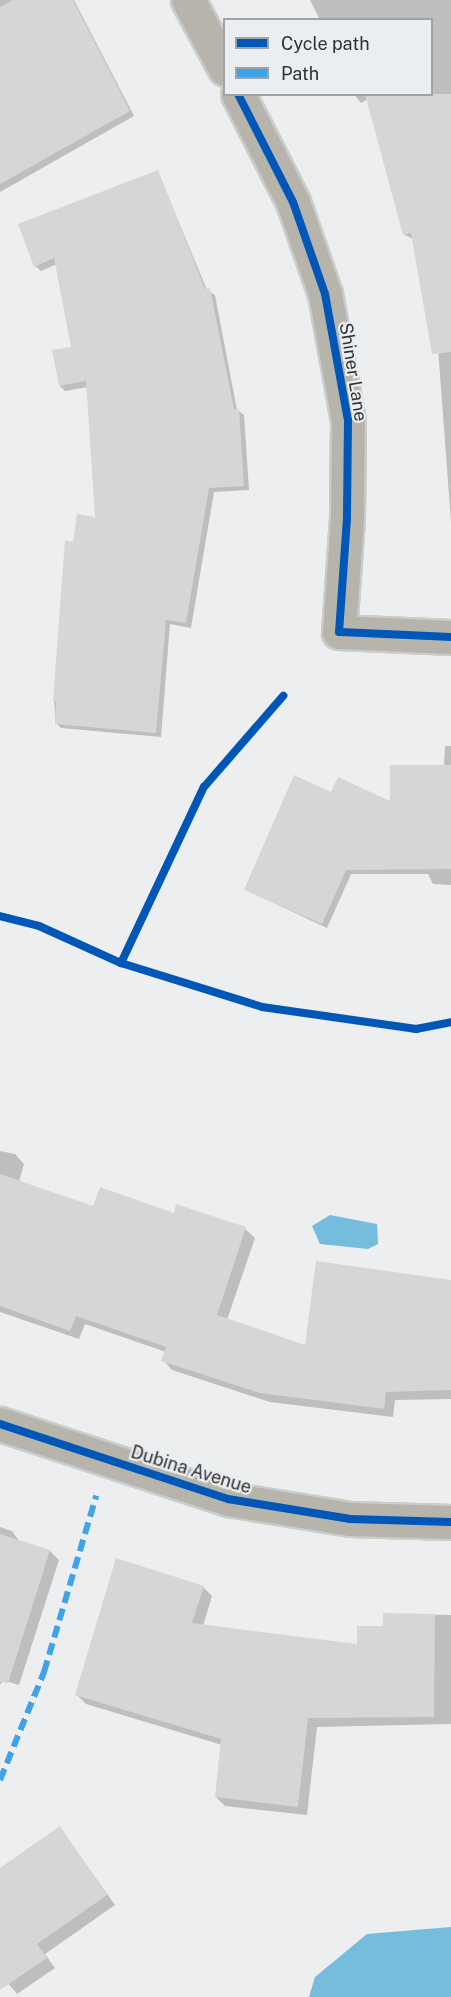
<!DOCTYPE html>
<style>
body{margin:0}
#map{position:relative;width:451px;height:1997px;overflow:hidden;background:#eceeef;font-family:"Public Sans",sans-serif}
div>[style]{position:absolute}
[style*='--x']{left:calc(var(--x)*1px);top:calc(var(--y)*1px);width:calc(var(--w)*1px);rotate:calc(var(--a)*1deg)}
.water>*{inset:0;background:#76bcdd}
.shadow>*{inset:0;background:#0003}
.building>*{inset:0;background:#d5d6d7}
.roads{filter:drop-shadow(2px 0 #cbcccc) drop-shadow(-2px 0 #cbcccc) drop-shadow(0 2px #cbcccc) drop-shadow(0 -2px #cbcccc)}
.minor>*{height:33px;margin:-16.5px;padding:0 16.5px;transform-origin:16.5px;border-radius:16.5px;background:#b6b4ab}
.quiet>*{height:6px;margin-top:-3px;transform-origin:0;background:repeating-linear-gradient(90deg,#3ea3eb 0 12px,transparent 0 18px)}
.cycleway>*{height:8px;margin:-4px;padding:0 4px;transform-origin:4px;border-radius:4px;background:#0057b8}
span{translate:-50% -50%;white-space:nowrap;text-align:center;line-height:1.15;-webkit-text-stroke:4.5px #ebeef0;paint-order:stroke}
.street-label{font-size:18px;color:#303132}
.legend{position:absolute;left:223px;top:18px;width:210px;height:78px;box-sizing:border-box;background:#ebeef0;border:2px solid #a0a2a4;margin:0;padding:8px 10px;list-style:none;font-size:18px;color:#303132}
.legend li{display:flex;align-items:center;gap:12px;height:30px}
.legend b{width:30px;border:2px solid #a0a2a4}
</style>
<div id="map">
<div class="water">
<div style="clip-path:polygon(330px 1215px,377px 1224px,378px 1244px,368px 1249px,320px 1244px,312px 1226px)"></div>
<div style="clip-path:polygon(451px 1927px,451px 1997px,309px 1997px,315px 1977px,367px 1934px)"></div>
</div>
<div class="shadow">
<div style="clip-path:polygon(0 0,74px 0,134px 116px,0 192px)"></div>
<div style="clip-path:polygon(310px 0,451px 0,451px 522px,437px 335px,413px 239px,405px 235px,368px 99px,361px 103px,354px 94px,432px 94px,432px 20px,320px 20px)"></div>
<div style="clip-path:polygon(158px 172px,207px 290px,215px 295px,237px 410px,244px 415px,249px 490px,214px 492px,191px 628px,170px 624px,161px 737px,61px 728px,56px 723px,54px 701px,74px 544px,97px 519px,88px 387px,65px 391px,60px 386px,73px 348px,57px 264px,41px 271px,35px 266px)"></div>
<div style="clip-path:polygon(445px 746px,451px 746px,451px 885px,433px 884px,428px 874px,351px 874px,327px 928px,246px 890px,332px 794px,392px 803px,444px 766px)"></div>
<div style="clip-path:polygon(0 1151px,15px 1154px,24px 1164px,19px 1182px,94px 1208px,174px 1215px,245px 1229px,255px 1238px,227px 1320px,306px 1347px,451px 1282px,451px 1399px,395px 1400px,393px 1417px,270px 1402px,172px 1370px,163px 1360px,166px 1352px,85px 1324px,79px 1339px,0 1312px)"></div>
<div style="clip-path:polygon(0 1527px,12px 1531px,20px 1542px,50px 1551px,59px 1560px,19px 1685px,3px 1680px,0 1685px)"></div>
<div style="clip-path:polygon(203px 1587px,212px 1596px,203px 1626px,358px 1646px,384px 1628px,385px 1614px,451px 1615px,451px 1724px,317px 1727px,307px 1815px,225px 1806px,216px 1797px,222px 1745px,86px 1704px,77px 1695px)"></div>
<div style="clip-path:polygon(60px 1828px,115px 1905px,45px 1954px,55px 1968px,17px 1994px,0 1974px,0 1870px)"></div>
</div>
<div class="building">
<div style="clip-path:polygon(13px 0,73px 0,130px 111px,0 184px,0 7px)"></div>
<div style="clip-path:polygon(365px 94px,451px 94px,451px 352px,432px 354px,411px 233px,403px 235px)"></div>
<div style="clip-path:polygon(158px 170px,205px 289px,210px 288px,234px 409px,239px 409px,244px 486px,209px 488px,186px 623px,166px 620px,156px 733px,55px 724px,56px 702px,53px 701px,65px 540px,73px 542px,77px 514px,95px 517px,86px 381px,59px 386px,52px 350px,71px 347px,54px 258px,34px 267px,18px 224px)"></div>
<div style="clip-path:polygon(390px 765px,451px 765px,451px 869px,346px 870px,322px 924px,244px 890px,294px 775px,331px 792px,338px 777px,390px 801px)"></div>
<div style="clip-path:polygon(0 1174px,93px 1206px,100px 1187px,174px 1213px,176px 1204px,246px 1227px,217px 1315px,305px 1345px,316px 1261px,451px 1280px,451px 1390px,386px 1392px,384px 1409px,260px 1393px,161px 1361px,166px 1347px,76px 1316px,70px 1331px,0 1306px)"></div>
<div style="clip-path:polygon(0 1534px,50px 1550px,8px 1683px,0 1682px)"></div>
<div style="clip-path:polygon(116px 1558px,204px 1586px,192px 1623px,357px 1644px,357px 1626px,383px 1626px,383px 1613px,435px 1614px,434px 1717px,308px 1718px,298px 1807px,215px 1797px,221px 1739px,75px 1695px)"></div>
<div style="clip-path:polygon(60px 1826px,107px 1895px,37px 1944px,47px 1958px,0 1990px,0 1868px)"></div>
</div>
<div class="roads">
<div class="minor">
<div style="--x:188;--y:0;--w:78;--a:61.8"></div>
<div style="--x:238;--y:94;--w:121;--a:63"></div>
<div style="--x:293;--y:202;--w:97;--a:70.8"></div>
<div style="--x:325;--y:294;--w:128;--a:79.7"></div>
<div style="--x:348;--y:420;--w:98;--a:90.6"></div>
<div style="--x:347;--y:518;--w:114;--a:94"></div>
<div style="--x:339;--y:632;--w:112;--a:2.6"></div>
<div style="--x:0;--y:1424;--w:240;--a:18.2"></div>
<div style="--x:228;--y:1499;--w:124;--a:9.3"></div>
<div style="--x:350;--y:1519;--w:101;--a:1.7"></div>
</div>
</div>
<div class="quiet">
<div style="--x:0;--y:1780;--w:117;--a:-67.8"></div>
<div style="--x:44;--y:1672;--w:184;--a:-73.5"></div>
</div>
<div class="cycleway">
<div style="--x:238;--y:94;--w:121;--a:63"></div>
<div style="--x:293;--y:202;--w:97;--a:70.8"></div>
<div style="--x:325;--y:294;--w:128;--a:79.7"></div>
<div style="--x:348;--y:420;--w:98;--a:90.6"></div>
<div style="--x:347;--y:518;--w:114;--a:94"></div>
<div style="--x:339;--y:632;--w:112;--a:2.6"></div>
<div style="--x:0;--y:916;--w:40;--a:14.4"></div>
<div style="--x:39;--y:926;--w:90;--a:24.3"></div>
<div style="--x:121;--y:963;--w:195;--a:-64.8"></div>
<div style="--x:204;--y:787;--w:121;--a:-49"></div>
<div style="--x:121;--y:963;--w:148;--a:17.3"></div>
<div style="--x:262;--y:1007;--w:156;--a:8.1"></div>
<div style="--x:416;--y:1029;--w:36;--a:-11"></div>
<div style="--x:0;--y:1424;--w:240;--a:18.2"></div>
<div style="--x:228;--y:1499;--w:124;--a:9.3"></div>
<div style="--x:350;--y:1519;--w:101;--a:1.7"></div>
</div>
<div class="street-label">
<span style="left:353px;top:372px;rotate:81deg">Shiner Lane</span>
<span style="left:191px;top:1470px;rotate:17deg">Dubina Avenue</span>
</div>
<ul class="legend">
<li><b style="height:8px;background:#0057b8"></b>Cycle path</li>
<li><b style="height:8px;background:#3ea3eb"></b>Path</li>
</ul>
</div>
